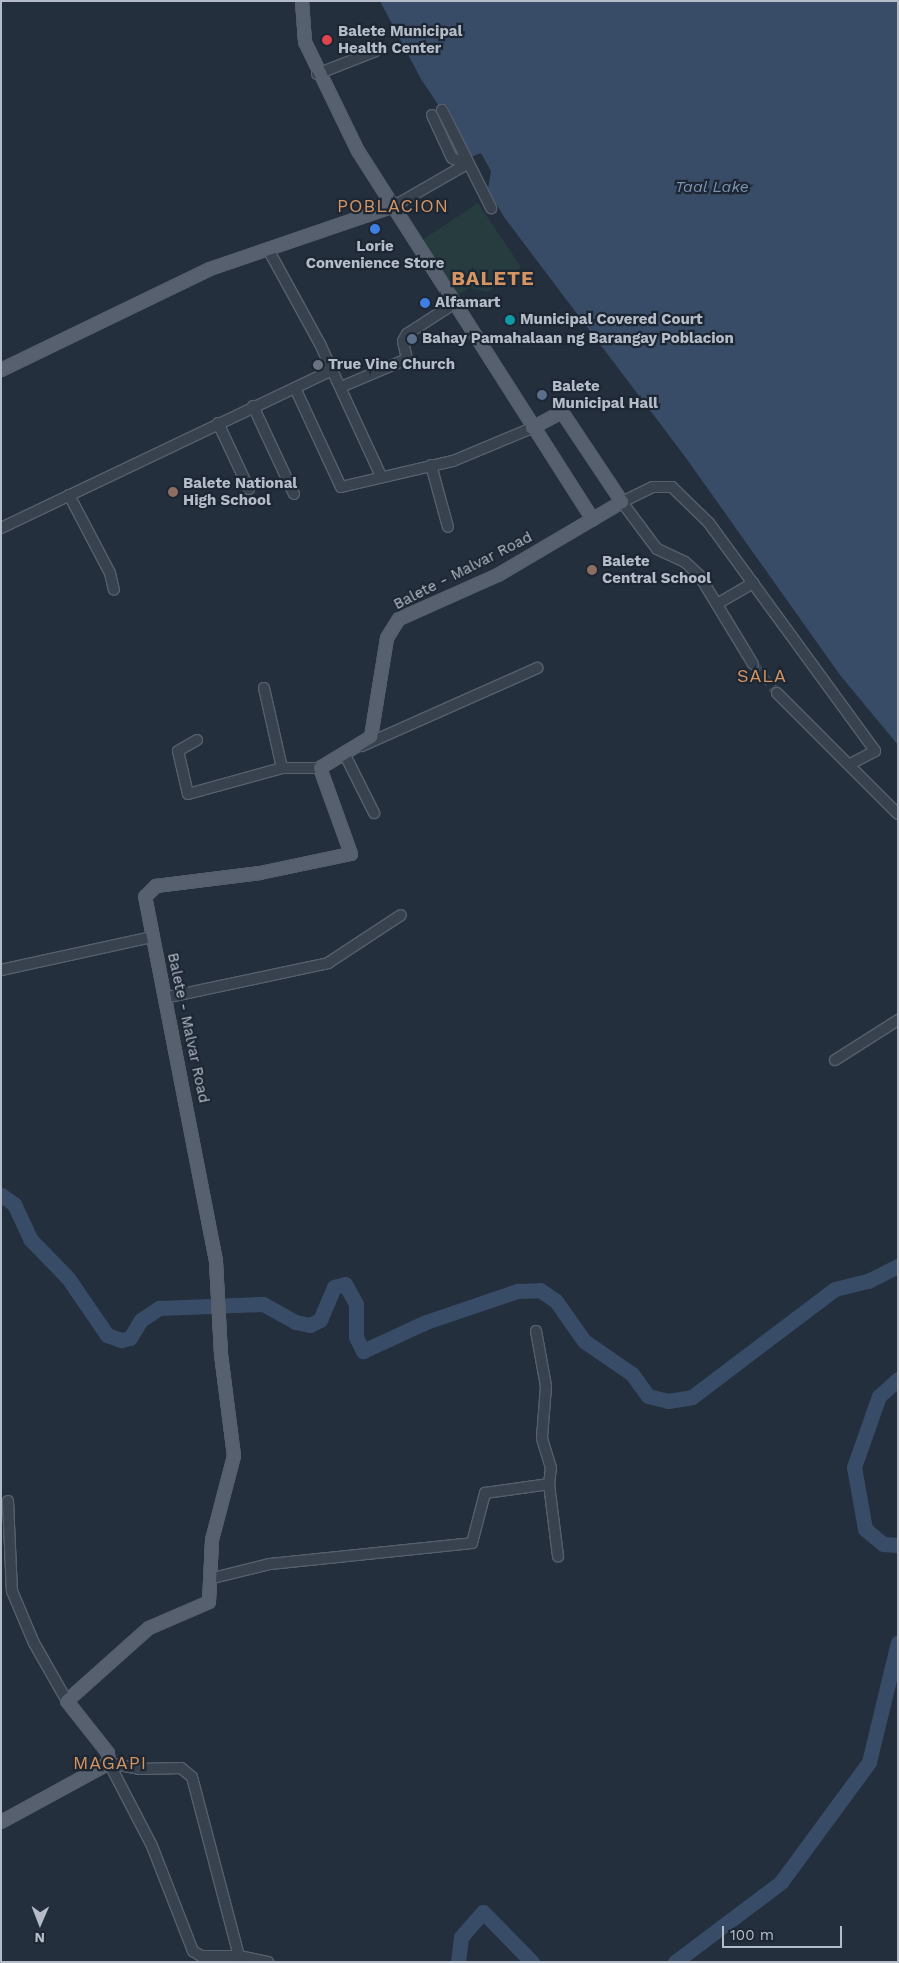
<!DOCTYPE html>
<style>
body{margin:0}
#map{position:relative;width:899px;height:1963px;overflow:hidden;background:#242f3e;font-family:"Work Sans",sans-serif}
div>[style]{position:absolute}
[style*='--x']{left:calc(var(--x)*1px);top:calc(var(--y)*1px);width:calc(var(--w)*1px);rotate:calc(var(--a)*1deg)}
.green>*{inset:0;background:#263c3f}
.water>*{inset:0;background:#394c67}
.river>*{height:15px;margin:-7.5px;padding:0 7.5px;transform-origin:7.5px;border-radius:7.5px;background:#394c67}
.minor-tunnel>*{height:10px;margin-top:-5px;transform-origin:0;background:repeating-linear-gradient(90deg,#3a4453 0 10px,transparent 0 15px)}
.roads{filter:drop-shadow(1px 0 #565f6c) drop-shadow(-1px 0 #565f6c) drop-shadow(0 1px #565f6c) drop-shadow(0 -1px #565f6c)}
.minor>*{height:10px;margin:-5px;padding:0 5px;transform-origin:5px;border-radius:5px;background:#38414e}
.major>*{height:12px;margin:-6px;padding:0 6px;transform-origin:6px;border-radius:6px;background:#56606e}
.dots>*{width:14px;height:14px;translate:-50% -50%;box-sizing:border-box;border:2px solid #1d2633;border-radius:50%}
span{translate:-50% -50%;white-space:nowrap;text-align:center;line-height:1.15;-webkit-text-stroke:4.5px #1d2633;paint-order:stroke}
.poi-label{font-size:15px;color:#b4bcc9;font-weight:700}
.left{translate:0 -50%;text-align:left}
.street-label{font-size:15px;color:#b4bcc9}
.water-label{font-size:16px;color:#7c92b1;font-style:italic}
.quarter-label{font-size:18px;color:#d59563;letter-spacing:1px}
.district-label{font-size:20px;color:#d59563;font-weight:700;letter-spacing:1px}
.frame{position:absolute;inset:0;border:2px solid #b4bcc9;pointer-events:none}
.north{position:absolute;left:15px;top:1898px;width:50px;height:50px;-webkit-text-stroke:4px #1d2633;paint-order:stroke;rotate:181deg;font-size:14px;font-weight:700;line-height:20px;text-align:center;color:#b4bcc9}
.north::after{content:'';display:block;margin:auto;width:18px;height:22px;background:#b4bcc9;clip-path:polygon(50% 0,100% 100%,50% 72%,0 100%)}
.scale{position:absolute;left:722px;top:1926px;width:120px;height:22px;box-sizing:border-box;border:2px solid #b4bcc9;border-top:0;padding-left:6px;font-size:15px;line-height:18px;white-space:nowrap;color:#b4bcc9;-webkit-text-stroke:4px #1d2633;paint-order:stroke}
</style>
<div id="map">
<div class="green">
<div style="clip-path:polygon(478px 203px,521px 267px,488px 292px,469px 288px,458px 295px,422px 240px)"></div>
</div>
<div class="water">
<div style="clip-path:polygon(380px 1px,898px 1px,898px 745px,840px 675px,686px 458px,504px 217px,488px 189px,491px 171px,481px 153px,471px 157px,447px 105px,441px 109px,421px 79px)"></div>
</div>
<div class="river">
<div style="--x:1;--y:1195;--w:16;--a:35"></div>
<div style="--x:14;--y:1204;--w:38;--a:65"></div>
<div style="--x:30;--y:1239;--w:54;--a:45.7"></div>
<div style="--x:68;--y:1278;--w:69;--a:55.6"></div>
<div style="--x:107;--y:1335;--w:15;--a:20"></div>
<div style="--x:121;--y:1340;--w:9;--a:-13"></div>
<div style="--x:130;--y:1338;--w:21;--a:-59"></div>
<div style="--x:141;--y:1320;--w:22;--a:-34"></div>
<div style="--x:159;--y:1308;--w:104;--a:-2.2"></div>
<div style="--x:263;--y:1304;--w:37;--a:29"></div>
<div style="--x:295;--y:1322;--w:15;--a:11"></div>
<div style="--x:310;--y:1325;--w:11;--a:-27"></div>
<div style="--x:320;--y:1320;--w:36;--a:-67"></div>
<div style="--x:334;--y:1287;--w:11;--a:-15"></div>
<div style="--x:345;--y:1284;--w:23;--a:61"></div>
<div style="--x:356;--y:1304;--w:33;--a:90"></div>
<div style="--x:356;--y:1337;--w:16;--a:63"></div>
<div style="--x:363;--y:1351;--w:69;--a:-24.7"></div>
<div style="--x:426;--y:1322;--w:96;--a:-18.8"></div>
<div style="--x:517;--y:1291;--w:23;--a:-2"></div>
<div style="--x:540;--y:1290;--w:19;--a:35"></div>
<div style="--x:556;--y:1301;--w:49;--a:55"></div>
<div style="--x:584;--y:1341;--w:58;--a:34.5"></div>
<div style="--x:632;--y:1374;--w:27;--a:54"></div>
<div style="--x:648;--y:1396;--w:21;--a:14"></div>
<div style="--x:668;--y:1401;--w:24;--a:-9"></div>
<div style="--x:692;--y:1397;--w:179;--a:-37.1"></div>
<div style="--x:835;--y:1289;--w:34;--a:-14"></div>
<div style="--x:868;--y:1281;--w:34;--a:-27"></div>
<div style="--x:898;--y:1379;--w:25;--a:138"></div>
<div style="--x:879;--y:1396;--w:75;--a:109.4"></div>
<div style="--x:854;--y:1467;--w:63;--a:79.9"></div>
<div style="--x:865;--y:1529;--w:23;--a:40"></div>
<div style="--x:883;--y:1544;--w:15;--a:4"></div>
<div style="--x:458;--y:1962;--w:25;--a:-83"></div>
<div style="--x:461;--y:1937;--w:33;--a:-49"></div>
<div style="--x:483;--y:1912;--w:70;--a:45.6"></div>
<div style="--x:675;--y:1962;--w:133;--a:-37"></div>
<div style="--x:781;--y:1882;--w:149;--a:-53.7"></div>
<div style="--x:869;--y:1762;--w:123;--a:-76.4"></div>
</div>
<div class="minor-tunnel">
<div style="--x:753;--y:664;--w:38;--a:50"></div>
</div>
<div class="roads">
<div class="minor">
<div style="--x:317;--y:74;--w:63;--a:-21.3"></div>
<div style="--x:442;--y:110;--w:110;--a:63.4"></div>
<div style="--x:432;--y:115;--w:47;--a:65.1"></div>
<div style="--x:452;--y:158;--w:16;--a:22"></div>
<div style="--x:394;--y:206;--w:84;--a:-29.9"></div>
<div style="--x:268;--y:249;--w:108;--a:61.3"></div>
<div style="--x:320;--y:344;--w:143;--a:65.2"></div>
<div style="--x:341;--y:387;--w:72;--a:-23"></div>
<div style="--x:407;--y:359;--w:18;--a:-103"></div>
<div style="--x:403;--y:341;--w:8;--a:-60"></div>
<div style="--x:407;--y:334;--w:57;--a:-32.9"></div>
<div style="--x:295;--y:388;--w:109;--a:65.1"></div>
<div style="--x:341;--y:487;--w:115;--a:-13.1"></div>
<div style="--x:453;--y:461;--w:86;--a:-22.7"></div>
<div style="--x:253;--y:406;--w:97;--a:65"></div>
<div style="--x:218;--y:423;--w:73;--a:64.8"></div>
<div style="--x:431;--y:465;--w:64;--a:74.7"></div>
<div style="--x:69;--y:495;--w:88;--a:62.3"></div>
<div style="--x:110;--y:573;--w:17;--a:77"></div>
<div style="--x:1;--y:528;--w:367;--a:-25.5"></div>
<div style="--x:717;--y:604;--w:42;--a:-30.3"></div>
<div style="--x:753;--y:664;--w:104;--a:-121.2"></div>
<div style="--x:699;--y:575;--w:19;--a:-137"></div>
<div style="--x:685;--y:562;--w:31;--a:-155"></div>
<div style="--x:657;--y:549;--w:59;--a:-126.7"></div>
<div style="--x:622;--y:502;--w:34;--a:-26"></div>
<div style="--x:653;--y:487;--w:19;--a:0"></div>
<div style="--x:672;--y:487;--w:52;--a:44.2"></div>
<div style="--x:709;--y:523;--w:282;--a:53.9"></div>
<div style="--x:875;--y:751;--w:27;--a:152"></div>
<div style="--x:264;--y:688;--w:82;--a:77.3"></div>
<div style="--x:282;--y:768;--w:38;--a:0"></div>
<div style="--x:777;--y:693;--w:171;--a:45"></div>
<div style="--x:197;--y:740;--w:22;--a:150"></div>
<div style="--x:178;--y:751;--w:44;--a:76.9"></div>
<div style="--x:188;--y:794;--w:98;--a:-15.5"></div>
<div style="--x:362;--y:746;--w:192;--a:-24"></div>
<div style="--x:345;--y:755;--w:65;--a:63.4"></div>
<div style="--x:1;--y:970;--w:155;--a:-12.3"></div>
<div style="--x:164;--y:998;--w:168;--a:-12"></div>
<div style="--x:328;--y:963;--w:87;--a:-33.3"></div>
<div style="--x:835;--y:1060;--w:75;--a:-32.4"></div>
<div style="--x:549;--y:1484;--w:73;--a:82.9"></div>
<div style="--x:8;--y:1501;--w:90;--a:87.5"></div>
<div style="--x:12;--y:1591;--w:56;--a:67.1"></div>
<div style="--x:34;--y:1643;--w:67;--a:60.4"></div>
<div style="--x:209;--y:1579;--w:63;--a:-13.8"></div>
<div style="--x:270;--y:1564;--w:203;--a:-5.9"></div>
<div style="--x:472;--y:1543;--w:52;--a:-75.4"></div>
<div style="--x:485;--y:1493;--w:65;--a:-8"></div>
<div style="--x:549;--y:1484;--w:16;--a:-83"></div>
<div style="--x:551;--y:1468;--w:31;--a:-107"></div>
<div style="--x:542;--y:1438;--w:52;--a:-85.6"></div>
<div style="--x:546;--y:1386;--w:56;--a:-100.3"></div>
<div style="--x:109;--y:1763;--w:93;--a:62.6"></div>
<div style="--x:152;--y:1846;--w:113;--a:68.7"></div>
<div style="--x:193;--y:1951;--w:9;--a:32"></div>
<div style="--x:201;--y:1956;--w:38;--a:0"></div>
<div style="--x:239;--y:1956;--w:30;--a:12"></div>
<div style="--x:109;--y:1763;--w:32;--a:11"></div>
<div style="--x:140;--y:1769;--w:41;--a:-1.4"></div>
<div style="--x:181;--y:1768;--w:14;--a:39"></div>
<div style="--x:192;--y:1777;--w:185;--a:75.3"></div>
</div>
<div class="major">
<div style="--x:302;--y:1;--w:41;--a:85.8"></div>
<div style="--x:305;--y:42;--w:121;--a:64.1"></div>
<div style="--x:358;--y:151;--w:437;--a:57.5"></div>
<div style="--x:1;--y:370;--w:232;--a:-25.8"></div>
<div style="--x:210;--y:269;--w:194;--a:-18.9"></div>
<div style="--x:1;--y:1822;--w:123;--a:-28.6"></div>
<div style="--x:109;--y:1763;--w:10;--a:-96"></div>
<div style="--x:108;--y:1753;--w:66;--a:-128.3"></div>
<div style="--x:67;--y:1701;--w:110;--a:-41.7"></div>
<div style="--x:149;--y:1628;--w:65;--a:-23.4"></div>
<div style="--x:209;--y:1602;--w:62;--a:-87.2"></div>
<div style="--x:212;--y:1540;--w:87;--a:-75.3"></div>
<div style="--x:234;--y:1456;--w:103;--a:-97.3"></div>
<div style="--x:221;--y:1354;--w:93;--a:-93.1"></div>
<div style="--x:216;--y:1261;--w:371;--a:-101"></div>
<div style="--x:145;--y:897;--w:16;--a:-45"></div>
<div style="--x:156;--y:886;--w:105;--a:-7.1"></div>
<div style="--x:260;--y:873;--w:93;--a:-11.8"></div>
<div style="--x:351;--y:854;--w:91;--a:-109.8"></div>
<div style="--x:320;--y:768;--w:60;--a:-31.3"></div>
<div style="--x:371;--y:737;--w:100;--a:-80.8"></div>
<div style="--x:387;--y:638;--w:22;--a:-58"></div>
<div style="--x:399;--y:619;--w:108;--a:-24"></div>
<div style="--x:498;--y:575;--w:144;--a:-30.5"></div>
<div style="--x:622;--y:502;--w:108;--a:-123.7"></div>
<div style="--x:562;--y:412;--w:34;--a:152"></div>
</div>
</div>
<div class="dots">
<div style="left:327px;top:40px;background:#e0444e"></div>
<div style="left:375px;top:229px;background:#3f7fe0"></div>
<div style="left:425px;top:303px;background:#3f7fe0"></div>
<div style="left:510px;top:320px;background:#0f9aa8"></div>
<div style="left:412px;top:339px;background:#5c6f8a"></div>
<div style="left:318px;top:365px;background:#6b7280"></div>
<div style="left:542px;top:395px;background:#5c6f8a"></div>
<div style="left:173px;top:492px;background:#8d6e63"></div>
<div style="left:592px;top:570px;background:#8d6e63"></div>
</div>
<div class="poi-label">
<span class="left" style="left:338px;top:40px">Balete Municipal<br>Health Center</span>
<span style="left:375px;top:255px">Lorie<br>Convenience Store</span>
<span class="left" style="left:435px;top:303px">Alfamart</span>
<span class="left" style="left:520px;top:320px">Municipal Covered Court</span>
<span class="left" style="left:422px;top:339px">Bahay Pamahalaan ng Barangay Poblacion</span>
<span class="left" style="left:328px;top:365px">True Vine Church</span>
<span class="left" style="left:552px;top:395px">Balete<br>Municipal Hall</span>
<span class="left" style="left:183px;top:492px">Balete National<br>High School</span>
<span class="left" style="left:602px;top:570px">Balete<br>Central School</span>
</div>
<div class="street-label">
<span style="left:463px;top:571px;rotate:-27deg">Balete - Malvar Road</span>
<span style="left:188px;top:1028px;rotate:78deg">Balete - Malvar Road</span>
</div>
<div class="water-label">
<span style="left:712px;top:187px">Taal Lake</span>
</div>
<div class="quarter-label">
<span style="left:393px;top:206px">POBLACION</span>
<span style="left:762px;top:676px">SALA</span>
<span style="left:110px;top:1763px">MAGAPI</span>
</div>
<div class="district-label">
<span style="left:493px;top:278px">BALETE</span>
</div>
<div class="frame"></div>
<div class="north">N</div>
<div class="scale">100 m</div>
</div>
